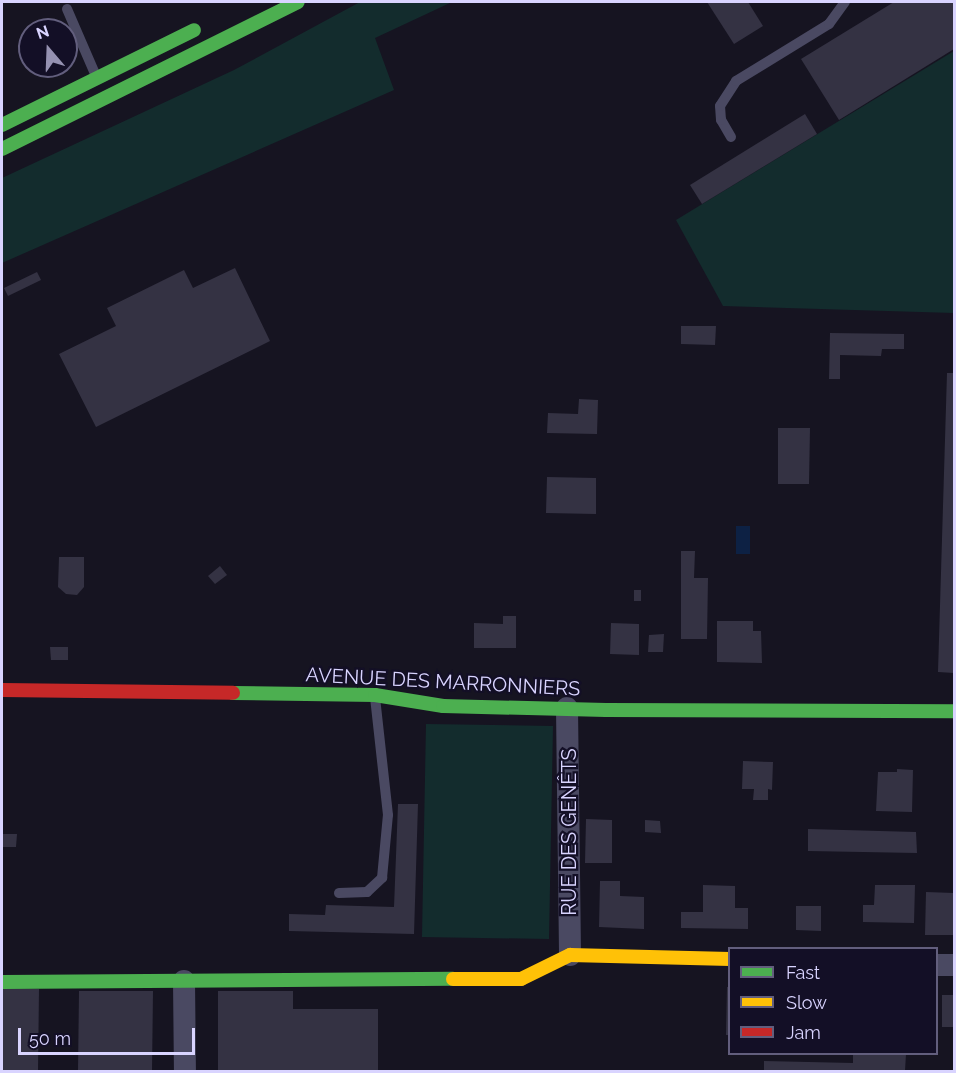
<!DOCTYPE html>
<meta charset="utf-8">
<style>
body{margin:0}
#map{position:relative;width:956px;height:1073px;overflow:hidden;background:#161421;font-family:Raleway,sans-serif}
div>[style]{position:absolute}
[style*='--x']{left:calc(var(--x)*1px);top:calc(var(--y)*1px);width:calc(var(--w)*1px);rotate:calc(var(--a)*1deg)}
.green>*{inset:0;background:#132c2d}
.water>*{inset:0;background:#0d2144}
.building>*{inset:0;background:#343243}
.lane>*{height:10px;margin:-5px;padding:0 5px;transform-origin:5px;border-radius:5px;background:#4a4962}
.street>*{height:22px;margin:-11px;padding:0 11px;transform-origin:11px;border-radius:11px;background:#4a4962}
.fast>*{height:14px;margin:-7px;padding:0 7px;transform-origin:7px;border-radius:7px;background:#4caf50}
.slow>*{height:14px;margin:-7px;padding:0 7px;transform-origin:7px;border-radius:7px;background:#ffc107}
.jam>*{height:14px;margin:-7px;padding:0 7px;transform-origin:7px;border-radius:7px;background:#c62828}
span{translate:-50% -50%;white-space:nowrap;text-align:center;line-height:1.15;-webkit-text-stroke:4.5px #130f26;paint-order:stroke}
.street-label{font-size:20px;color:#d9d4ff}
.frame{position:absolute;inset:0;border:3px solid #d9d4ff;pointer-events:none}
.legend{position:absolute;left:728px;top:947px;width:210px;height:108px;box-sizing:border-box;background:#130f26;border:2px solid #625e7d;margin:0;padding:8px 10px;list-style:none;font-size:18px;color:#d9d4ff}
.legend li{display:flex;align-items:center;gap:12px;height:30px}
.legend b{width:30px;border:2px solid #625e7d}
.north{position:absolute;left:18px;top:18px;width:60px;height:60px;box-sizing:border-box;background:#130f26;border:2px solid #625e7d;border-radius:50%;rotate:341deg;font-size:16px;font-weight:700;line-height:24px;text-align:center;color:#d9d4ff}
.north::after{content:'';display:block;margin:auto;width:21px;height:27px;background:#9591b1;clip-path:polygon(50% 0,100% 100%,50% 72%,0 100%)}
.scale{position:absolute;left:18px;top:1028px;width:177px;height:27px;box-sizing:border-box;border:3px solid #d9d4ff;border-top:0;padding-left:8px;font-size:18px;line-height:21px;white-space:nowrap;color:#d9d4ff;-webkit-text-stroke:4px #130f26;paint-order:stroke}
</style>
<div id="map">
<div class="green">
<div style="clip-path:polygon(360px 2px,452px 2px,375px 38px,394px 90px,2px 263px,2px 178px,234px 70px)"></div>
<div style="clip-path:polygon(954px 51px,954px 313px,723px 306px,676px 220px)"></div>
<div style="clip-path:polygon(426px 724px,553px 726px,549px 939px,422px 937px)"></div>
</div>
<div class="water">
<div style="clip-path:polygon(736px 526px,750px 526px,750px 554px,736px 554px)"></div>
</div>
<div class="building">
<div style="clip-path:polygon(707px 2px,748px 2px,763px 26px,734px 44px)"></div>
<div style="clip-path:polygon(894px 2px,954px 2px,954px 49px,839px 120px,801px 59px)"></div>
<div style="clip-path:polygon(805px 114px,817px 134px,702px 204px,690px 185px)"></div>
<div style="clip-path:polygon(235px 268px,270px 341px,96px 427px,59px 354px,116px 326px,107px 308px,184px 270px,193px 288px)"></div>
<div style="clip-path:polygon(37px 272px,41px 280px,8px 296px,4px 288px)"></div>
<div style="clip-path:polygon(681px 326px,716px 326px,715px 345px,681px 344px)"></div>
<div style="clip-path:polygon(830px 333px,904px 334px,904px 349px,882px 349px,881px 356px,840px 355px,840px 379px,829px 379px)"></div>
<div style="clip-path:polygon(947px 373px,954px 373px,954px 673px,938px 672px)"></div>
<div style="clip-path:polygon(579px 399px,598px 400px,597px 434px,547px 433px,548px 413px,578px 414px)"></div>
<div style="clip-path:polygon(778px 428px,810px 428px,809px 484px,778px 484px)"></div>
<div style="clip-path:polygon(547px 477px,596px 478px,596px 514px,546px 513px)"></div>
<div style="clip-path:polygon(681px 551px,695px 551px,694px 578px,708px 578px,707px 639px,681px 639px)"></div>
<div style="clip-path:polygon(59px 557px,84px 557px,84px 587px,77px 595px,66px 594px,58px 587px)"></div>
<div style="clip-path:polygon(220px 566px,227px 575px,215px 584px,208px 576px)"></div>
<div style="clip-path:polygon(634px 590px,641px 590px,641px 601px,634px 601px)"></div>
<div style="clip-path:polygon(503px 616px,516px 616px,516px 648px,474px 648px,474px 623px,503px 624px)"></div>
<div style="clip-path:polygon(717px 621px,753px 621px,753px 631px,761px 631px,762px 663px,717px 662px)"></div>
<div style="clip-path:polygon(611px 623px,639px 624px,639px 655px,610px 654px)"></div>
<div style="clip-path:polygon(664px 634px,663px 652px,648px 652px,649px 635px)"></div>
<div style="clip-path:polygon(50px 647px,68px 647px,68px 660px,51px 660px)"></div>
<div style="clip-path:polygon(743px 761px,773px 762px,772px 790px,768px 789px,768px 800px,753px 800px,754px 789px,742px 789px)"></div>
<div style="clip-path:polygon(897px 769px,913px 770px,912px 812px,876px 811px,878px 772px,897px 772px)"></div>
<div style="clip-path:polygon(398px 804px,418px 804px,414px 934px,289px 931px,289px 914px,325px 915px,326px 905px,394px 907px)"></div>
<div style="clip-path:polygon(586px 819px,612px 820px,612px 863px,585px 863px)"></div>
<div style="clip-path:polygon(645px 820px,660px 821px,661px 833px,645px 832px)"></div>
<div style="clip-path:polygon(808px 829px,916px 832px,917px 853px,808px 851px)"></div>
<div style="clip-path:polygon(2px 834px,17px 834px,16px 847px,2px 847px)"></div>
<div style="clip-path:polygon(600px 881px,620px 881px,620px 896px,644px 897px,644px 929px,599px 927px)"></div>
<div style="clip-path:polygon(703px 885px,735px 886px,735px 908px,748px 908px,748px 929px,681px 928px,681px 912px,703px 912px)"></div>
<div style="clip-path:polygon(875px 885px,915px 885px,914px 923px,863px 922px,863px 905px,874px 905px)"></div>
<div style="clip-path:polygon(926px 892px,954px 893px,954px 935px,925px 935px)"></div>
<div style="clip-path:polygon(796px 906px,821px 906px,821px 931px,796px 930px)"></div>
<div style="clip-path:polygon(727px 987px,729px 987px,729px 1035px,726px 1035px)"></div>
<div style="clip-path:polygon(2px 988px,39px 989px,38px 1071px,2px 1071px)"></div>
<div style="clip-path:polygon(79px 991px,153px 991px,152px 1071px,78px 1071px)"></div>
<div style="clip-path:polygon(218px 991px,293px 991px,293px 1009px,378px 1009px,378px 1071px,218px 1071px)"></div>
<div style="clip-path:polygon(942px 995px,954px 995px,954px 1027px,942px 1027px)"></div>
<div style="clip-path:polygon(853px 1054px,906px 1054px,905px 1071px,764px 1071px,764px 1061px,853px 1063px)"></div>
</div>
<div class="lane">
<div style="--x:67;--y:9;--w:73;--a:66.6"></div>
<div style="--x:731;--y:137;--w:20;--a:-120"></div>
<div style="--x:721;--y:120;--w:14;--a:-94"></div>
<div style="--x:720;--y:106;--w:30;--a:-57"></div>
<div style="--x:736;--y:81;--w:109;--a:-31.5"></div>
<div style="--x:829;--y:24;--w:27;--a:-54"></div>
<div style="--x:339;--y:893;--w:28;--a:-2"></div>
<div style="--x:367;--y:892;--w:21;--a:-43"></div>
<div style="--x:382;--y:878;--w:63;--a:-84.6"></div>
<div style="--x:388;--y:815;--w:118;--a:-96.3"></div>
</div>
<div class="street">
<div style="--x:567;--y:708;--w:247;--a:89.3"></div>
<div style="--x:936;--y:965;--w:18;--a:0"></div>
<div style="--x:184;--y:981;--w:91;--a:89.4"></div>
</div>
<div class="fast">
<div style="--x:2;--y:125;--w:214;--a:-26.3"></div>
<div style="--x:2;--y:149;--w:330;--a:-26.4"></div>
<div style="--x:233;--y:693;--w:142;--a:0.8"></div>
<div style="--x:375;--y:695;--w:69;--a:9.2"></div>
<div style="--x:443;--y:706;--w:163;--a:1.4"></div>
<div style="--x:606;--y:710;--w:348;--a:0.2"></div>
<div style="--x:2;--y:982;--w:451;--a:-0.4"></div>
</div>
<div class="slow">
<div style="--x:453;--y:979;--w:68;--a:0"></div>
<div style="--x:521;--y:979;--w:55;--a:-26.1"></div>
<div style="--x:570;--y:955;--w:160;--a:1.4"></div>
</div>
<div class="jam">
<div style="--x:2;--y:690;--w:231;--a:0.7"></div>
</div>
<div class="street-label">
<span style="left:443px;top:682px;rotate:3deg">AVENUE DES MARRONNIERS</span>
<span style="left:569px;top:832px;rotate:-90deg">RUE DES GENÊTS</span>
</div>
<div class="frame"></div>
<ul class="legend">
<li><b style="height:8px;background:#4caf50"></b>Fast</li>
<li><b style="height:8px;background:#ffc107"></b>Slow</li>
<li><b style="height:8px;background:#c62828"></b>Jam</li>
</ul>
<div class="north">N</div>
<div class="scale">50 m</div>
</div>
